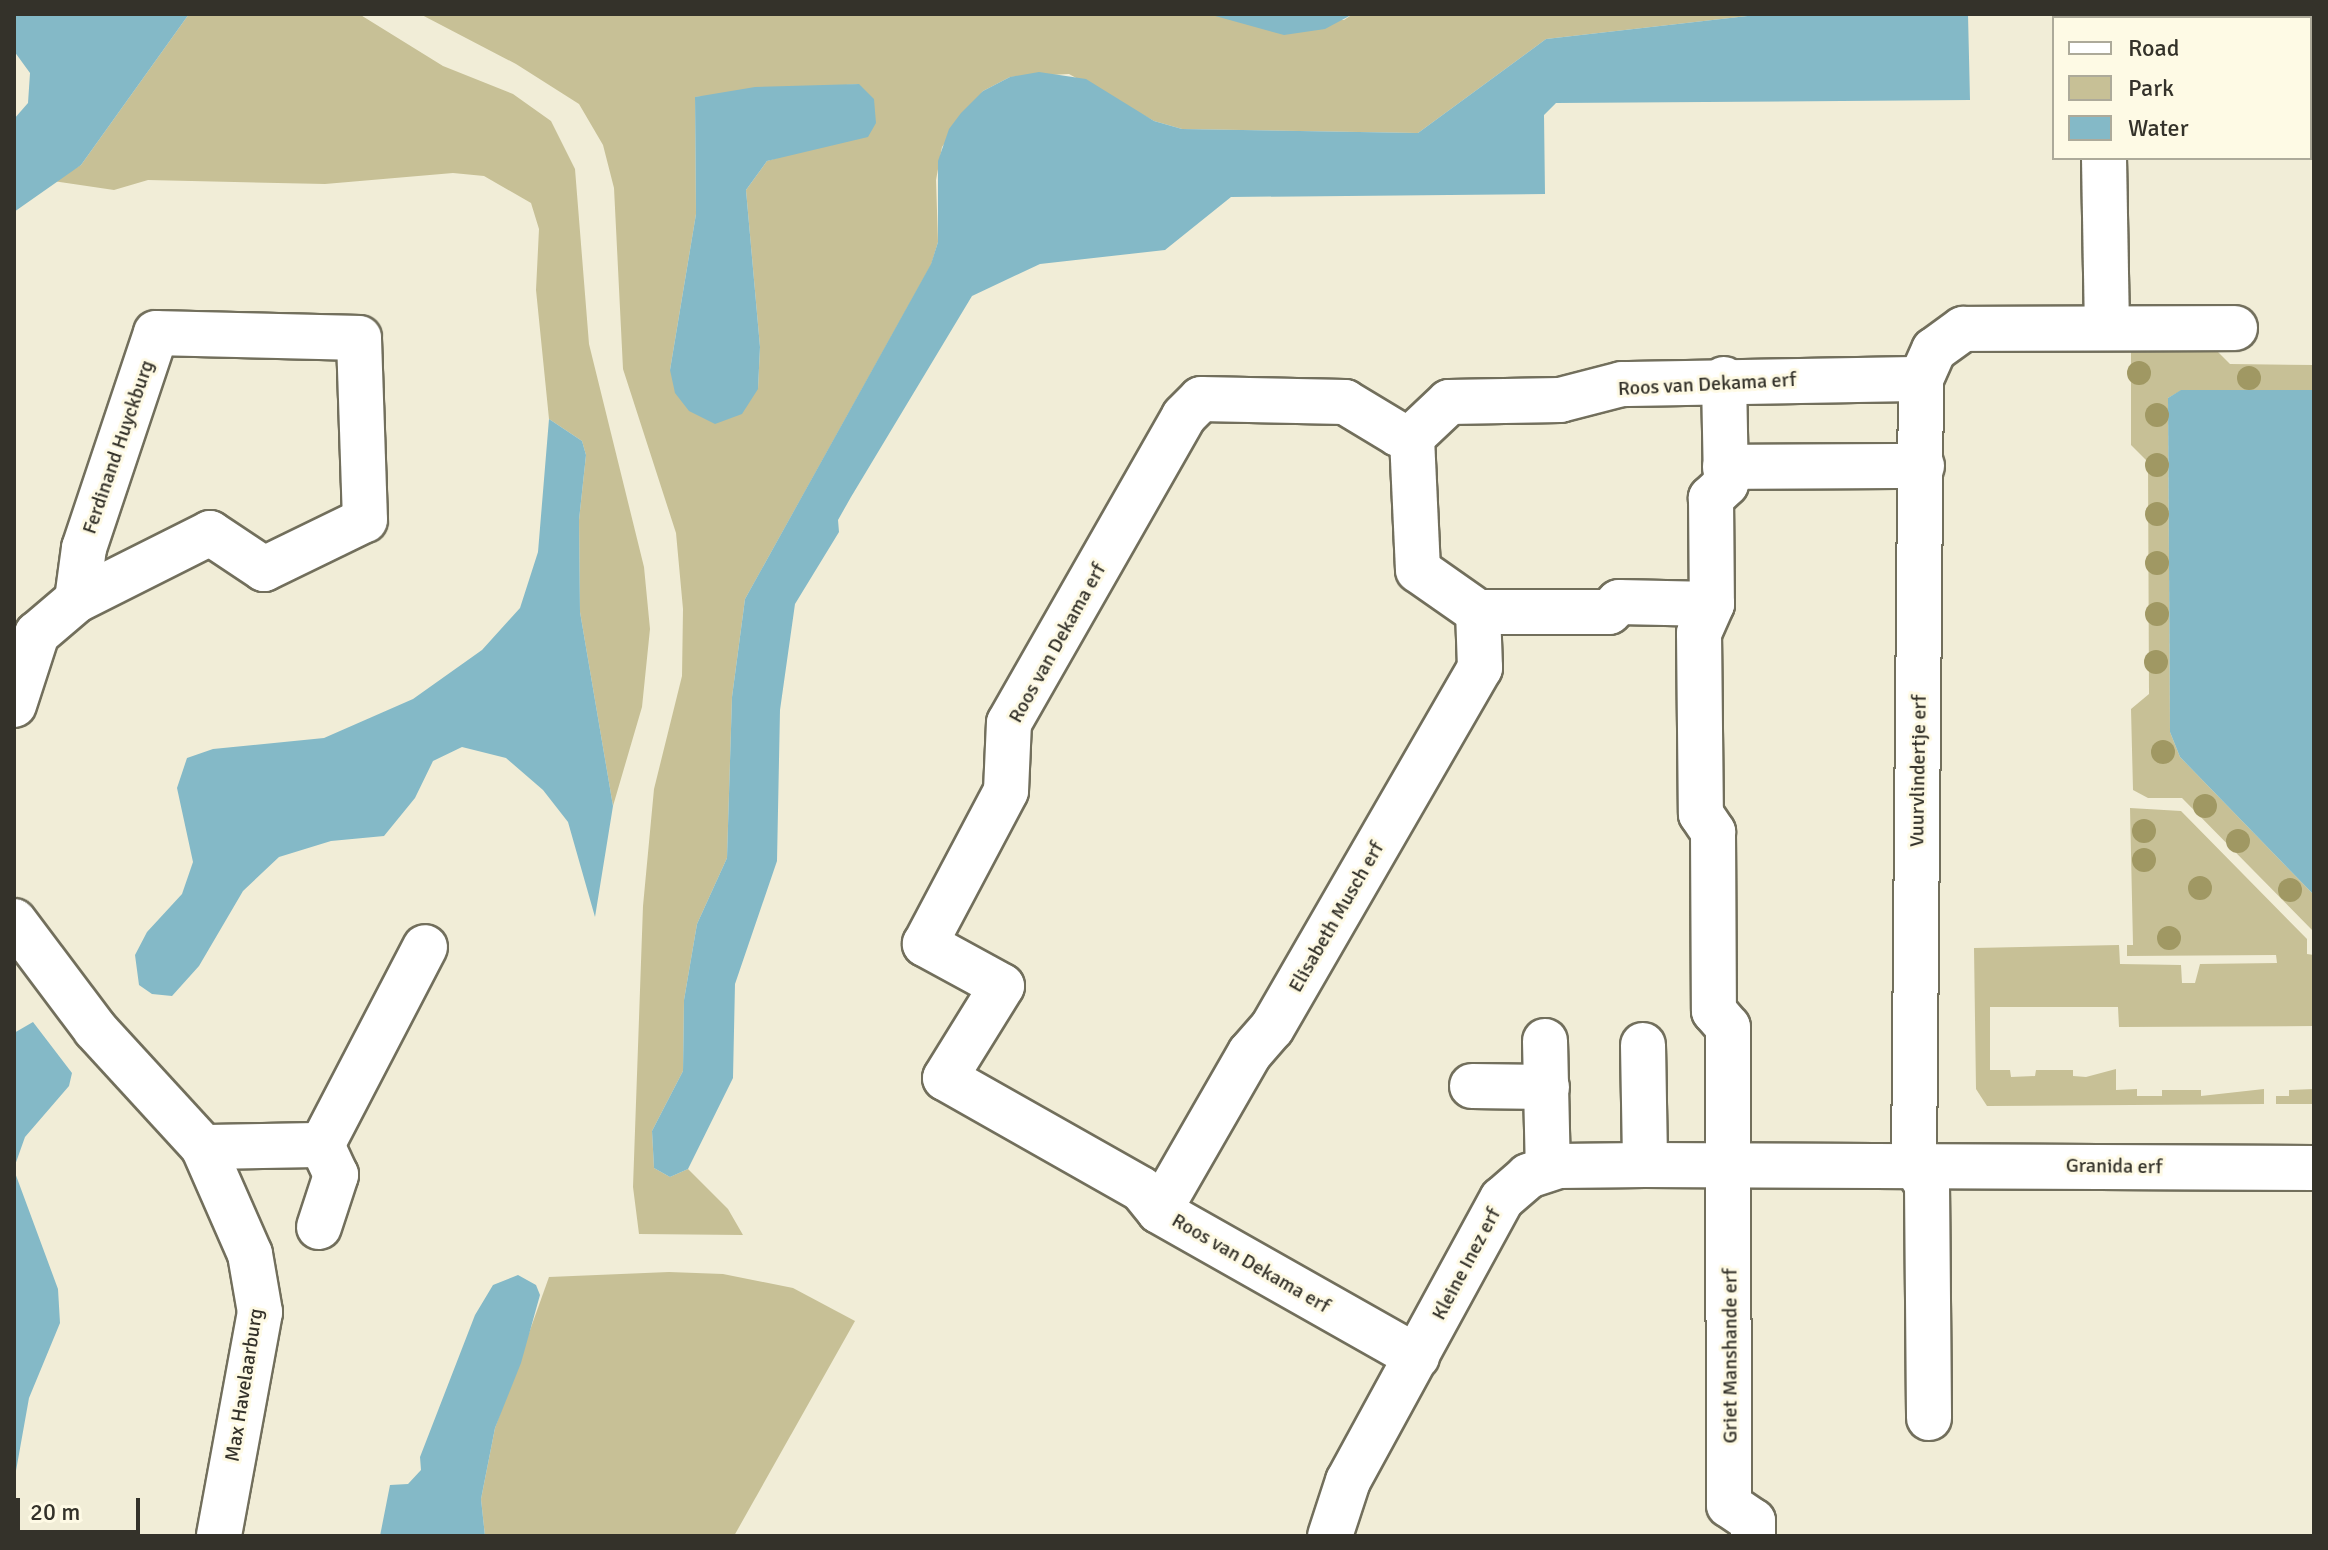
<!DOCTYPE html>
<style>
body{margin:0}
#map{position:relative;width:2328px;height:1550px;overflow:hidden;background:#f1edd7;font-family:Signika,sans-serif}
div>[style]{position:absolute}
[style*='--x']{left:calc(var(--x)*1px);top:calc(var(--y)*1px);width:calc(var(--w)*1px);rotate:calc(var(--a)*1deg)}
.green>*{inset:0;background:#c7c096}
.water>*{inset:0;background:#84b9c7}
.roads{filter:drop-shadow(2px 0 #726f5c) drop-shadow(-2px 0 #726f5c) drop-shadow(0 2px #726f5c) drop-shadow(0 -2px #726f5c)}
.minor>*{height:44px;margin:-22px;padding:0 22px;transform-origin:22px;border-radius:22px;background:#fff}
.trees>*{width:24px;height:24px;margin:-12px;border-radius:50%;background:#a09863}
span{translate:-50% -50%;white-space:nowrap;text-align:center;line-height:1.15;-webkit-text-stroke:6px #fefae5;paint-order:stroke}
.street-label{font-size:20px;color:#34322a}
.frame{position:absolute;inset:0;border:16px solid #34322a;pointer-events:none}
.legend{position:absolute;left:2052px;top:16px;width:260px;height:144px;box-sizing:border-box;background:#fefae5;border:2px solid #adaa9a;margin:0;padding:10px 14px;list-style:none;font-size:24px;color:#34322a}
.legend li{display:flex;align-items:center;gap:16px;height:40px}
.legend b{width:40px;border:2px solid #adaa9a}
.scale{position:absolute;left:16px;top:1498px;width:124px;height:36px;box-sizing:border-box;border:4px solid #34322a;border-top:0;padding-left:10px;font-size:24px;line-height:28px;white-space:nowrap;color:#34322a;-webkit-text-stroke:6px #fefae5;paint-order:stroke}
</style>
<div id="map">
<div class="green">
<div style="clip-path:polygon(189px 14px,359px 14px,443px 66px,513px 94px,551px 121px,575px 169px,589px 344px,644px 567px,650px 629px,642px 707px,613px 806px,580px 612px,579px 520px,586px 455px,582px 441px,549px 419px,536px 290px,539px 229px,531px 203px,484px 176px,453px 173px,325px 184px,148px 180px,114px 190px,53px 181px,81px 165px)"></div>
<div style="clip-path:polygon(evenodd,420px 14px,1208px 14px,1344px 20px,1353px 14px,1765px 14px,1546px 39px,1418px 133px,1182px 129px,1154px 121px,1069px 74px,1010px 77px,983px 91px,942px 147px,936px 180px,938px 242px,931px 265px,745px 599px,732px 697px,727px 858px,697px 924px,684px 1000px,683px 1071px,652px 1131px,654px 1168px,670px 1177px,688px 1169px,728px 1209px,743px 1235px,639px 1234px,633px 1187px,643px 906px,654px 789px,682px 676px,683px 609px,676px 533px,623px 369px,614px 188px,603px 145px,579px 104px,516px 64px,420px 14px,858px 84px,807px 149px,767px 161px,746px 190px,760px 347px,758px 389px,670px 370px,696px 214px,695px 97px,858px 84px)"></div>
<div style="clip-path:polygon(2147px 339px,2205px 339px,2230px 364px,2314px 365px,2314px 390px,2182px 390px,2168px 398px,2170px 732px,2180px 757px,2314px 895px,2314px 932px,2182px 798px,2148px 798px,2133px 790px,2131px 709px,2149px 694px,2148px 462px,2131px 445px,2131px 352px,2147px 351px)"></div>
<div style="clip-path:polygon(2130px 808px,2181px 811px,2307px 939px,2307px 954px,2314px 955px,2314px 1026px,2119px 1027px,2118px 1007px,1990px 1007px,1990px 1070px,2010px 1070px,2011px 1077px,2035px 1076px,2036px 1070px,2073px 1070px,2073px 1076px,2086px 1077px,2116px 1069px,2116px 1090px,2137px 1089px,2137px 1096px,2162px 1096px,2162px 1090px,2201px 1090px,2201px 1096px,2264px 1089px,2264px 1104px,1987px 1106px,1976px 1089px,1974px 948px,2119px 945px,2120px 964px,2181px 965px,2182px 983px,2195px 983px,2200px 964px,2277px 963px,2276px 955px,2127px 956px,2127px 945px,2133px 945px)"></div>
<div style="clip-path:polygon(2314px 1089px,2314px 1104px,2276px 1104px,2276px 1096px,2289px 1096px,2289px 1090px)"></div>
<div style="clip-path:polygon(669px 1272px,723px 1274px,793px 1288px,855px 1321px,734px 1536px,485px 1536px,481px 1499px,495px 1428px,549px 1277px)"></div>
</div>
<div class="water">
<div style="clip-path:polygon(14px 14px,189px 14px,81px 165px,14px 212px,14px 119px,28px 103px,30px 73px,14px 51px)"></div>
<div style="clip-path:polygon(1208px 14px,1353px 14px,1325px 29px,1284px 35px)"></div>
<div style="clip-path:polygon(1765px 14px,1968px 14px,1970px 100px,1556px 103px,1544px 115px,1545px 194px,1231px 197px,1165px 250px,1040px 264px,972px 296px,851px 497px,838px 520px,839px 532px,795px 604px,780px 710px,777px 861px,735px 984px,733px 1078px,688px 1169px,670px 1177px,654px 1168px,652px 1131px,683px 1071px,684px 1000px,697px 924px,727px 858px,732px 697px,745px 599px,931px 264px,938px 242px,938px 161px,949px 129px,961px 113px,983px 91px,1010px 77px,1039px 72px,1086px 79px,1154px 121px,1182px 129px,1418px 133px,1546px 39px)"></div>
<div style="clip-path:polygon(859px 84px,874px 99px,876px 123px,868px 137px,767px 161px,746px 190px,760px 347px,758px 389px,742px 414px,715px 424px,689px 411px,675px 393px,670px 370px,696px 214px,695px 97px,755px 87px)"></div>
<div style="clip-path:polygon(2181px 390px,2314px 390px,2314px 895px,2180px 757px,2170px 732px,2168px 398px)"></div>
<div style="clip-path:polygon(549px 419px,582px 441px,586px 455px,579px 520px,580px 612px,613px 806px,595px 917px,568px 822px,543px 790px,506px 758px,462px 747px,433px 761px,415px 798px,384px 836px,331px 841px,279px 857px,243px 891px,199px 966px,172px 996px,152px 994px,139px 985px,135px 955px,147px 932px,182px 894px,193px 862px,177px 788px,187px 758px,213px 749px,324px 738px,413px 699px,482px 650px,520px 608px,538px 552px)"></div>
<div style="clip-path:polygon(33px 1022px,72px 1073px,69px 1086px,25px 1137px,14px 1168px,14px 1033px)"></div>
<div style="clip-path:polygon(14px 1170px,58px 1289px,60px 1323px,29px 1398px,14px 1482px)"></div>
<div style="clip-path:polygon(518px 1275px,536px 1285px,540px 1295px,521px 1363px,495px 1428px,481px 1499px,485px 1536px,380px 1536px,390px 1485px,408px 1484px,421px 1470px,420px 1457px,475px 1315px,493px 1285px)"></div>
</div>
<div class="roads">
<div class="minor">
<div style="--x:2104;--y:158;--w:168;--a:89"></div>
<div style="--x:1724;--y:379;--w:105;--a:88.9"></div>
<div style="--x:1726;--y:484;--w:21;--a:137"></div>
<div style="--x:1711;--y:498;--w:106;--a:89.5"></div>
<div style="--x:1712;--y:604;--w:32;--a:114"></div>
<div style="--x:1699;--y:633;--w:181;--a:89.4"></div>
<div style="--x:1701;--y:814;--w:22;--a:56"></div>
<div style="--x:1713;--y:832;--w:179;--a:89.7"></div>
<div style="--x:1714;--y:1011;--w:21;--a:49"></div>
<div style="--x:1728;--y:1027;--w:478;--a:89.9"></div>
<div style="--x:1729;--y:1505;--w:29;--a:34"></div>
<div style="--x:1753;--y:1521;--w:15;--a:90"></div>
<div style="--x:1725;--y:467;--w:197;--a:-0.3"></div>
<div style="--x:1478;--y:612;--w:131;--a:0"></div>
<div style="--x:1609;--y:612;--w:14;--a:-45"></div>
<div style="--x:1619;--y:602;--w:93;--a:1.2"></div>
<div style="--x:14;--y:705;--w:75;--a:-72.1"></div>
<div style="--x:37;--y:634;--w:52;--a:-40.4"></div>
<div style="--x:77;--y:600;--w:149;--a:-26.7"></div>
<div style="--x:210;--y:533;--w:65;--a:33.7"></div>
<div style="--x:264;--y:569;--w:112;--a:-25.9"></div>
<div style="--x:365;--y:520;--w:182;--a:-91.9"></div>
<div style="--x:359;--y:338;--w:203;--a:-178.6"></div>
<div style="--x:156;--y:333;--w:227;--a:108.5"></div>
<div style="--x:84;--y:548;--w:52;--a:97.7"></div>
<div style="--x:14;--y:921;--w:135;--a:53.1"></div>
<div style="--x:95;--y:1029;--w:160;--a:47.5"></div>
<div style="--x:203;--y:1147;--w:117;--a:66.3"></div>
<div style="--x:250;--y:1254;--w:59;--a:80.2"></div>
<div style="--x:260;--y:1312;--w:228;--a:100.4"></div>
<div style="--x:1545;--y:1041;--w:128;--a:88.7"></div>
<div style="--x:1643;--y:1045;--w:120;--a:89"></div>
<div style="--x:1472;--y:1086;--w:75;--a:0.8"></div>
<div style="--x:203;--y:1147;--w:119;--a:-1"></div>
<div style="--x:322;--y:1145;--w:223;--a:-62.5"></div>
<div style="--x:1914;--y:1164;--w:785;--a:-89.49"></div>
<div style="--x:1921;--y:379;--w:32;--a:-66"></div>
<div style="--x:1934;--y:350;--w:36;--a:-36"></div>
<div style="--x:1963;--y:329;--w:272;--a:-0.2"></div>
<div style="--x:1914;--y:1164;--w:25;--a:58"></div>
<div style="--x:1927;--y:1185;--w:233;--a:89.5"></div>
<div style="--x:1159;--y:1211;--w:182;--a:-60.1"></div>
<div style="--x:1250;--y:1053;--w:33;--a:-49"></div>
<div style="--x:1272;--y:1028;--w:416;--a:-60"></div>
<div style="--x:1480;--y:668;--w:56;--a:-92"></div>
<div style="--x:1478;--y:612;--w:73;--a:-145"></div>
<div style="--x:1418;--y:570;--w:133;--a:-92.6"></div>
<div style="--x:319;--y:1227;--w:55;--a:-71.9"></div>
<div style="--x:336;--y:1175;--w:33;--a:-115"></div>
<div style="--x:1417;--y:1357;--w:296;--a:-150.5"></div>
<div style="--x:1159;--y:1211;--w:28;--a:-129"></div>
<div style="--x:1141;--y:1189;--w:225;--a:-150.5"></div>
<div style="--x:945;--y:1078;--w:108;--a:-58.2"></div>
<div style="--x:1002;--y:986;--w:88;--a:-151.4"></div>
<div style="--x:925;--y:944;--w:173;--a:-62.1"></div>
<div style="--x:1006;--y:791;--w:68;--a:-87.5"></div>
<div style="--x:1009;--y:723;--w:353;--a:-60.3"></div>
<div style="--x:1184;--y:416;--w:24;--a:-45"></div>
<div style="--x:1201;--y:399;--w:144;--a:1.2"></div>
<div style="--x:1345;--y:402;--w:62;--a:31.1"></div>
<div style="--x:1398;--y:434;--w:14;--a:12"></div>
<div style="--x:1412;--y:437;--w:51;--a:-43.4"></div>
<div style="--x:1449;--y:402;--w:111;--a:-1"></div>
<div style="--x:1560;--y:400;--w:64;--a:-14.5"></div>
<div style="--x:1622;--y:384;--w:299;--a:-1"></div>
<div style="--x:1330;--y:1536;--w:58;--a:-71.9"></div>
<div style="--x:1348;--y:1481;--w:321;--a:-61.4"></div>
<div style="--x:1502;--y:1199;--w:35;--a:-41"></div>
<div style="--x:1528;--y:1176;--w:32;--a:-18"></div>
<div style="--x:1558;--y:1166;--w:87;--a:-0.7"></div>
<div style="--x:1645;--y:1165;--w:669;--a:0.26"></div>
</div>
</div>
<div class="trees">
<div style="left:2139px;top:373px"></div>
<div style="left:2249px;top:378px"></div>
<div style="left:2157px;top:415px"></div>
<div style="left:2157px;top:465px"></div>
<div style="left:2157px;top:514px"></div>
<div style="left:2157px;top:563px"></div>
<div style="left:2157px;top:614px"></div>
<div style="left:2156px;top:662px"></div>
<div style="left:2163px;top:752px"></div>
<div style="left:2205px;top:806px"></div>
<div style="left:2144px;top:831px"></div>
<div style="left:2238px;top:841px"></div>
<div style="left:2144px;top:860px"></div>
<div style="left:2200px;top:888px"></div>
<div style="left:2290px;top:890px"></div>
<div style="left:2169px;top:938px"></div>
</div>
<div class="street-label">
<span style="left:1707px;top:384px;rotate:-3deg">Roos van Dekama erf</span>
<span style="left:118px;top:447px;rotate:-71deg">Ferdinand Huyckburg</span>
<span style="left:1057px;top:643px;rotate:-61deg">Roos van Dekama erf</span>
<span style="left:1918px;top:771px;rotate:-89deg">Vuurvlindertje erf</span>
<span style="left:1336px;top:917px;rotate:-60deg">Elisabeth Musch erf</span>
<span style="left:2114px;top:1166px;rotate:1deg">Granida erf</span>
<span style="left:1251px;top:1263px;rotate:30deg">Roos van Dekama erf</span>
<span style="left:1466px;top:1264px;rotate:-62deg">Kleine Inez erf</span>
<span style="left:1730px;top:1356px;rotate:-90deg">Griet Manshande erf</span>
<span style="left:244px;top:1385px;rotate:-81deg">Max Havelaarburg</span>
</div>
<div class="frame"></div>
<ul class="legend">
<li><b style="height:10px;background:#fff"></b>Road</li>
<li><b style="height:22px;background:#c7c096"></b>Park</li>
<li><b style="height:22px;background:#84b9c7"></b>Water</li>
</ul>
<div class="scale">20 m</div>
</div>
